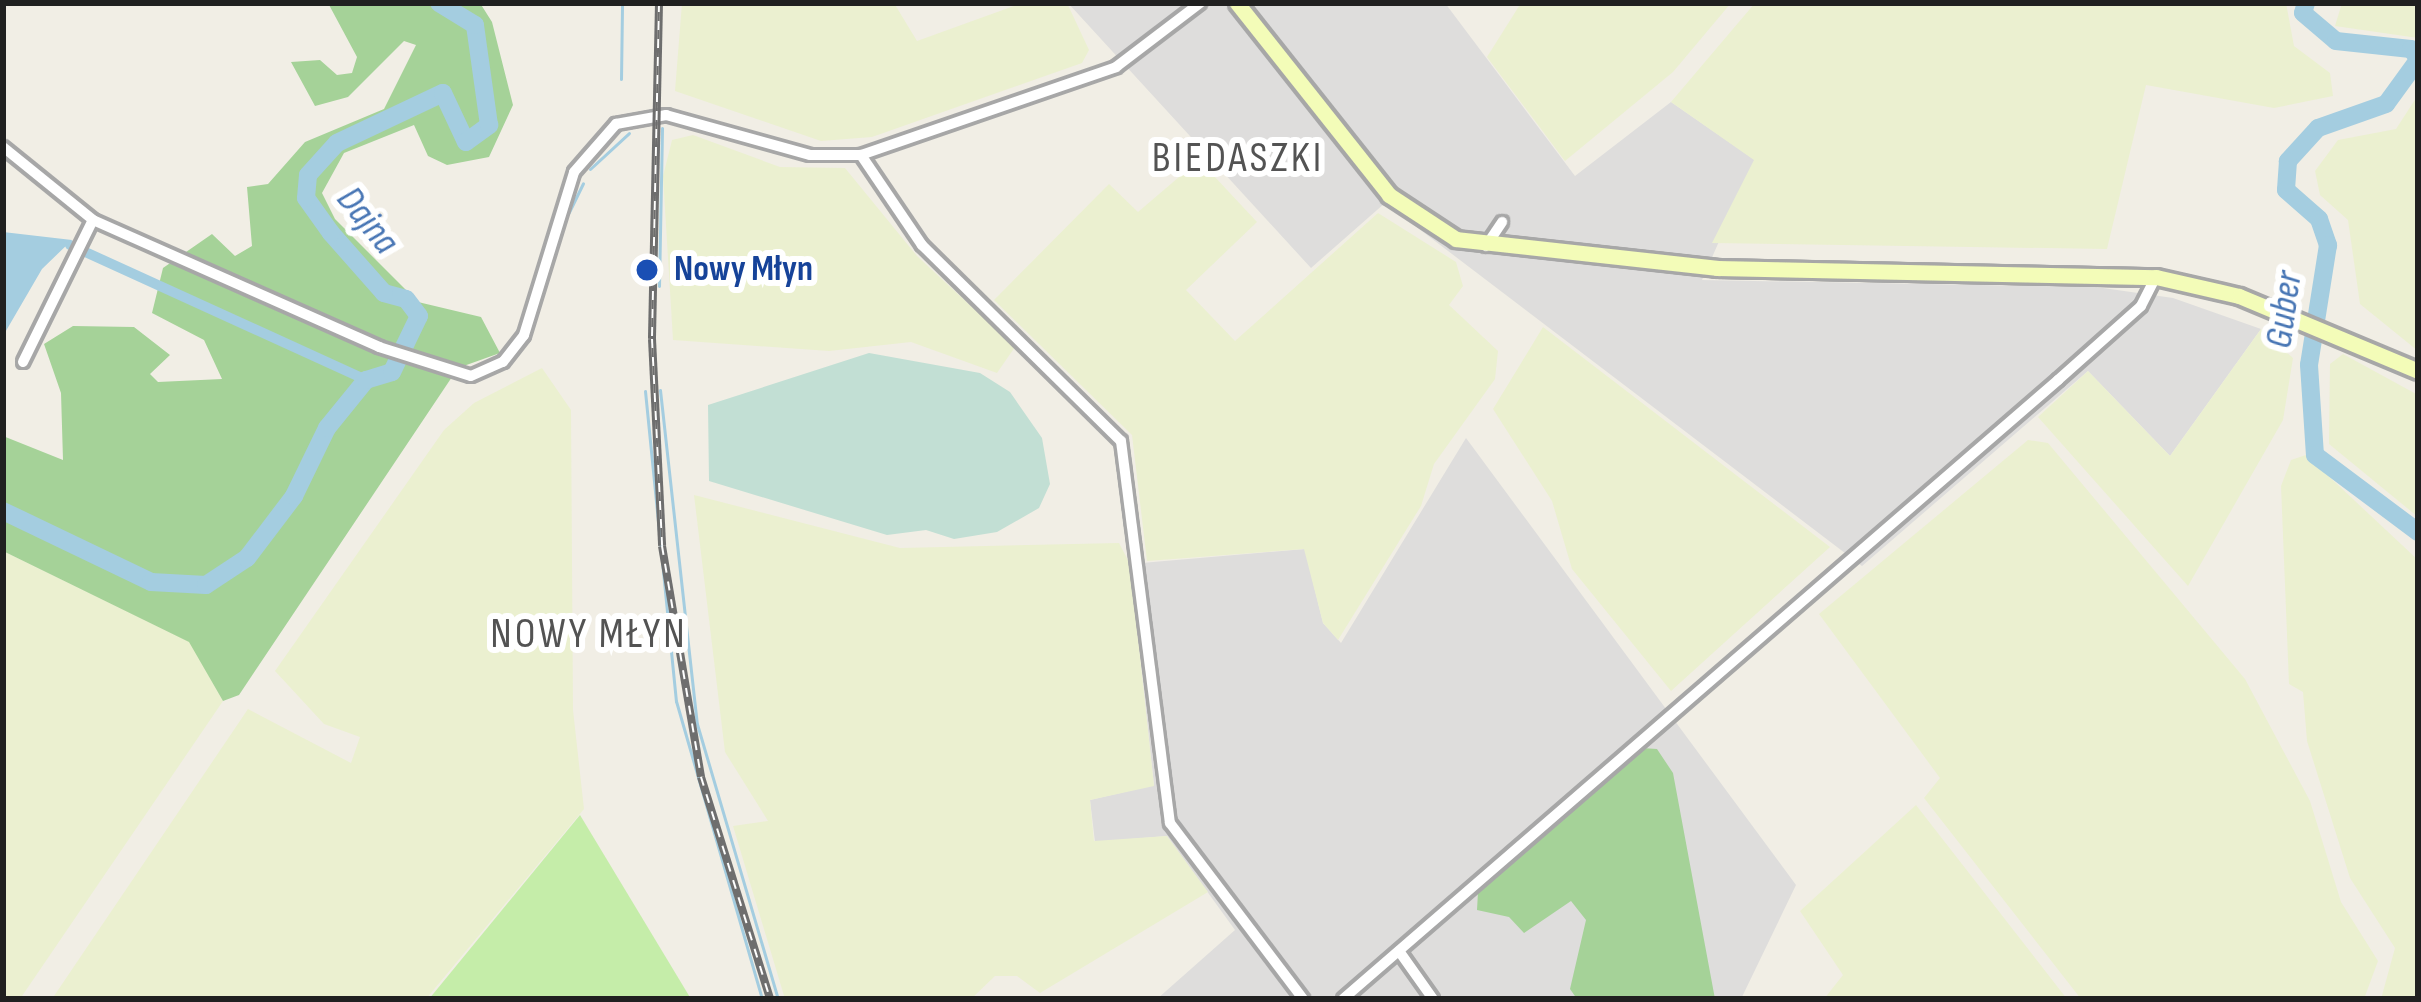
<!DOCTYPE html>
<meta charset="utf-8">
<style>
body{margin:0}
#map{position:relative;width:2421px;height:1002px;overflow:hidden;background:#f1eee5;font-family:"Sofia Sans Condensed",sans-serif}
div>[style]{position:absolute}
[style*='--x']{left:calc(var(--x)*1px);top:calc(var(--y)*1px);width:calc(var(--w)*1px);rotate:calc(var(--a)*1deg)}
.residential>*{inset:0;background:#dedddc}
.farmland>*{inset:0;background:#ebf0d0}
.grass>*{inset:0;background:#c5eda9}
.forest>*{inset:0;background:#a5d298}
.wetland>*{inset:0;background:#c2dfd4}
.water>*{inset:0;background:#a4cde0}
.stream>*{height:3px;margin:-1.5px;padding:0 1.5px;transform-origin:1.5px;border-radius:1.5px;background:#a4cde0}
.canal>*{height:10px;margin:-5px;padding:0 5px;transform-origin:5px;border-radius:5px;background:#a4cde0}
.river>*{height:18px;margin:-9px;padding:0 9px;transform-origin:9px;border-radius:9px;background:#a4cde0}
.roads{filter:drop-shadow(3px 0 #a7a7a7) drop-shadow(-3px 0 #a7a7a7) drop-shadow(0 3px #a7a7a7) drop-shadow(0 -3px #a7a7a7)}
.minor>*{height:10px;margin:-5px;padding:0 5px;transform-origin:5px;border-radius:5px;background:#fff}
.secondary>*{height:15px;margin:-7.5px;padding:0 7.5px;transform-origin:7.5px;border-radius:7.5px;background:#f3fcb8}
.rail>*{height:8px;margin-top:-4px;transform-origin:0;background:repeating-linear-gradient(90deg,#fff 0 9px,#6e6e6e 0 18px);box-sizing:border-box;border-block:3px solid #6e6e6e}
.dots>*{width:33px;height:33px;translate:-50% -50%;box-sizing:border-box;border:6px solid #fff;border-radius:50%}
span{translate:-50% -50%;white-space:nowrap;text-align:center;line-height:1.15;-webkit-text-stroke:12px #fff;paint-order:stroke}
.transit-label{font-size:36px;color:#164399;font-weight:700}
.left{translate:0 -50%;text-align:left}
.water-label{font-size:39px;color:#4775b4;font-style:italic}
.quarter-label{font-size:42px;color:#535353;letter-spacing:3px}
.frame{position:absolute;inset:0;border:6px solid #202020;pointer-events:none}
</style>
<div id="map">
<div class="residential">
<div style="clip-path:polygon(1068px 3px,1445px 3px,1575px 176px,1671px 102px,1755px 160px,1702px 280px,2096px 287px,2173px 298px,2261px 329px,2170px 456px,2088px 371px,1862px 566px,1385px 203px,1311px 268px)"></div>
<div style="clip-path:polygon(1466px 438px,1796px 885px,1741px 999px,1157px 999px,1235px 930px,1167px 836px,1095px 842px,1090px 800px,1154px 785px,1130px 564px,1305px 549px,1323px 623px,1341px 643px)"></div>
</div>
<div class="farmland">
<div style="clip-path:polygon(682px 3px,894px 3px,917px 41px,1022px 3px,1067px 3px,1089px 50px,1082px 63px,872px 137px,821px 141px,675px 91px)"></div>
<div style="clip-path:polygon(1521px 3px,1731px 3px,1673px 72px,1565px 161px,1487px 57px)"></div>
<div style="clip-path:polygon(1755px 3px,2286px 3px,2294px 46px,2330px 73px,2333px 96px,2274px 108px,2146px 85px,2107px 249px,1712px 243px,1754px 160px,1671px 102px)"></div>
<div style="clip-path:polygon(2342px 3px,2418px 3px,2418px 38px,2335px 26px)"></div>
<div style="clip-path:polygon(2418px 95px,2418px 351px,2360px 304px,2348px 220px,2320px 195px,2315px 171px,2338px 140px,2396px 129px)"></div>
<div style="clip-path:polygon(693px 135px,780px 167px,845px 168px,917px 256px,1015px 347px,997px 373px,911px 342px,829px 351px,673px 340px,663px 176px,672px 140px)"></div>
<div style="clip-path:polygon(1199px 160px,1257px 222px,1186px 290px,1235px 341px,1378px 213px,1456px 262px,1463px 286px,1449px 305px,1498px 351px,1495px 379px,1434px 464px,1421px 506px,1338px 640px,1323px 623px,1304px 549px,1147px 561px,1132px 435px,994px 300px,1109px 184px,1138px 212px)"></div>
<div style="clip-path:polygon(1543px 327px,1830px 547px,1671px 691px,1572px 569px,1552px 501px,1493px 409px)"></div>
<div style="clip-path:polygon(2261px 329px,2293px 358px,2283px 420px,2188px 586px,2038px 417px,2088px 371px,2170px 456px)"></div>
<div style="clip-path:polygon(2343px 354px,2418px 395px,2418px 517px,2329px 444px,2330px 364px)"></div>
<div style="clip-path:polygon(542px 368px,571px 410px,573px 710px,584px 809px,426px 999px,52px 999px,248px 709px,351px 763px,360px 737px,324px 724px,275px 671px,444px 430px,474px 403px)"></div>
<div style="clip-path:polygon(2028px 440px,2048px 443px,2245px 679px,2310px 801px,2341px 902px,2378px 961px,2364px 999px,2081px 999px,1924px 798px,1940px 778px,1819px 614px)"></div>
<div style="clip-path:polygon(2306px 455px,2418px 560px,2418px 999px,2381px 999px,2395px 948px,2350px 878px,2307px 741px,2303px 692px,2289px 684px,2281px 486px,2291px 460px)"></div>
<div style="clip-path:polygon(694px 495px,900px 548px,1119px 543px,1130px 564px,1154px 786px,1090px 800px,1094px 841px,1167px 836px,1208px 892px,1040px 993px,1017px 976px,995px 976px,971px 999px,785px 999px,733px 826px,768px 821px,725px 752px)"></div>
<div style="clip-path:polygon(3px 551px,190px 642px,223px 701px,20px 999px,3px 999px)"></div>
<div style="clip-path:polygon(1916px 805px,2067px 999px,1824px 999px,1843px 975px,1800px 911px)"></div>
</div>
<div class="grass">
<div style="clip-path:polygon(580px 815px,691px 999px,429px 999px)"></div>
</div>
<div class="forest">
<div style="clip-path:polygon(328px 3px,480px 3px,492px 22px,513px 105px,489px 157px,447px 165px,428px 156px,414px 125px,344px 153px,322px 193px,335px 219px,418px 302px,481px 317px,500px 353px,458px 368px,239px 695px,223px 701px,189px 642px,3px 551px,3px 436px,63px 460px,61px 393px,44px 344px,73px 326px,134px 327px,170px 355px,150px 374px,158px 382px,222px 379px,204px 340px,152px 313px,163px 268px,212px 234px,235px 256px,252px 246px,247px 187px,268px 184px,305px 142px,384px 109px,416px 45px,404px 41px,348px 97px,315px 106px,291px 62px,320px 60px,337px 75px,352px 73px,357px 57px)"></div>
<div style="clip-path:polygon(1642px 748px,1657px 749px,1673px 773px,1715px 999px,1577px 999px,1570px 989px,1586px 920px,1571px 901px,1524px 933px,1509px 917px,1477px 910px,1478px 892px)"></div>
</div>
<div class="wetland">
<div style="clip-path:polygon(869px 353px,980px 373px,1010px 392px,1042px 438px,1050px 484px,1039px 508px,997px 532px,954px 539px,926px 530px,887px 535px,709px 481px,708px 405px)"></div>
</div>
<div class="water">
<div style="clip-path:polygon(3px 232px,72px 240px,42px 269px,3px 336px)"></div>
</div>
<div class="stream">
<div style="--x:621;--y:79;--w:76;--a:-89.2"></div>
<div style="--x:590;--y:169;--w:53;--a:-42.7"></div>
<div style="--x:569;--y:212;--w:32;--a:-64"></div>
<div style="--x:659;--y:286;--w:158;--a:-88.9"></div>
<div style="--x:660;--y:390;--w:336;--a:83.7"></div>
<div style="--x:697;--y:724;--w:287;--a:73.6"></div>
<div style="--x:645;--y:391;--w:312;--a:84.3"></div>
<div style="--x:676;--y:701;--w:310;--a:73.9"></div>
</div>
<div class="canal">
<div style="--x:70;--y:245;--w:325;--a:24.5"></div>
</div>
<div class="river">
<div style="--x:2306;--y:3;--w:10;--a:107"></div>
<div style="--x:2303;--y:13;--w:43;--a:40.3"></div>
<div style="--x:2336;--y:41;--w:75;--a:6.1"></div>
<div style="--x:2411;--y:49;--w:11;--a:52"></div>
<div style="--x:2418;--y:60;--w:54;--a:126"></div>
<div style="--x:2386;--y:104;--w:72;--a:160.6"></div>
<div style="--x:2318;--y:128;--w:45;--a:132.3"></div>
<div style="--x:2288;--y:161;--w:29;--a:94"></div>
<div style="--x:2286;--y:190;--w:44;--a:41.3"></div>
<div style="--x:2319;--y:219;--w:28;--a:71"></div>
<div style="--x:2328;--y:245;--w:121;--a:99"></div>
<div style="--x:2309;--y:365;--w:90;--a:86.2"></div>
<div style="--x:2315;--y:455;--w:129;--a:36.8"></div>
<div style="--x:3;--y:511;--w:164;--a:25.6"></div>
<div style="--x:151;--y:582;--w:55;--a:3.1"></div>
<div style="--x:206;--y:585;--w:49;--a:-33.4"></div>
<div style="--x:247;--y:558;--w:78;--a:-52.8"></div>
<div style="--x:294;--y:496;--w:76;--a:-64.1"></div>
<div style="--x:327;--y:428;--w:62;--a:-50.9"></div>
<div style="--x:366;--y:380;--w:27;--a:-17"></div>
<div style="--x:392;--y:372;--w:62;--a:-64.3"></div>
<div style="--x:419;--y:316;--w:21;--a:-127"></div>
<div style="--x:406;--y:299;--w:23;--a:-165"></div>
<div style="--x:384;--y:293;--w:80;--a:-131.5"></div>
<div style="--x:331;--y:233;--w:43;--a:-125.5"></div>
<div style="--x:306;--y:198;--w:23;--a:-85"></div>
<div style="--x:308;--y:175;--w:43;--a:-47.8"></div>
<div style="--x:337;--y:143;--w:117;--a:-25.3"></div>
<div style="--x:443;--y:93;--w:54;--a:64.9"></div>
<div style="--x:466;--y:142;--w:29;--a:-36"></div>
<div style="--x:489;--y:125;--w:101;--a:-98"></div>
<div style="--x:475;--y:25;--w:42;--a:-148.6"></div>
</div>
<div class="roads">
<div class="minor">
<div style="--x:3;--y:147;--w:116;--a:39"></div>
<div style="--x:93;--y:220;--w:313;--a:23.9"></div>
<div style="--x:379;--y:347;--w:96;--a:17.5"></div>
<div style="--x:471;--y:376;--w:35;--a:-24"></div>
<div style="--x:503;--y:362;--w:34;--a:-52"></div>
<div style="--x:524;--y:335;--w:170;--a:-72.9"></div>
<div style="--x:574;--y:172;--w:64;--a:-48.8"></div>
<div style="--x:616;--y:124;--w:51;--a:-10.2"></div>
<div style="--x:666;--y:115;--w:149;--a:15.5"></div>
<div style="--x:810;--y:155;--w:51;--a:0"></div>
<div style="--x:861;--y:155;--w:270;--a:-19"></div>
<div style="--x:1116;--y:67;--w:106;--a:-37.3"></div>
<div style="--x:861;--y:155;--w:109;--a:55.9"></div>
<div style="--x:922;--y:245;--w:279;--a:44.6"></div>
<div style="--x:1121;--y:441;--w:385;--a:82.7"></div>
<div style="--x:1170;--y:823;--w:221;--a:52.9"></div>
<div style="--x:1486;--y:246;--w:29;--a:-56"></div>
<div style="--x:23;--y:362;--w:158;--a:-63.8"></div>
<div style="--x:1399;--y:951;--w:59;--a:54.7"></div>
<div style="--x:1343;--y:999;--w:946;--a:-40.88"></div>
<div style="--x:2058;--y:380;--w:111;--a:-41.7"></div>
<div style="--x:2141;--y:306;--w:33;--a:-63"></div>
</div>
<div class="secondary">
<div style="--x:1237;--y:3;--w:245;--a:51.6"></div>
<div style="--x:1389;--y:195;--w:80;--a:33.3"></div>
<div style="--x:1456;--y:239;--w:263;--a:6.3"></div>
<div style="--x:1717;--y:268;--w:439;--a:1.2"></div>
<div style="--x:2156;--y:277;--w:85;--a:12.9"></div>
<div style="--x:2239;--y:296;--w:194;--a:22.7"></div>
</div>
</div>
<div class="rail">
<div style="--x:659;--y:3;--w:336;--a:91.2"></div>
<div style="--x:652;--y:339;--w:207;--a:87.2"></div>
<div style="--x:662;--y:546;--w:234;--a:80.4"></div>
<div style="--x:701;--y:777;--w:232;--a:72.7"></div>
</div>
<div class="dots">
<div style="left:647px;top:270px;background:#1a4fb4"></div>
</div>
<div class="transit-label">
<span class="left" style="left:674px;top:270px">Nowy Młyn</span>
</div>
<div class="water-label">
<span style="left:367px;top:221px;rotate:51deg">Dajna</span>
<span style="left:2285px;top:310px;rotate:-82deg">Guber</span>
</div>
<div class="quarter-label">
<span style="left:1238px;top:159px">BIEDASZKI</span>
<span style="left:589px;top:635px">NOWY MŁYN</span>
</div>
<div class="frame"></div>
</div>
